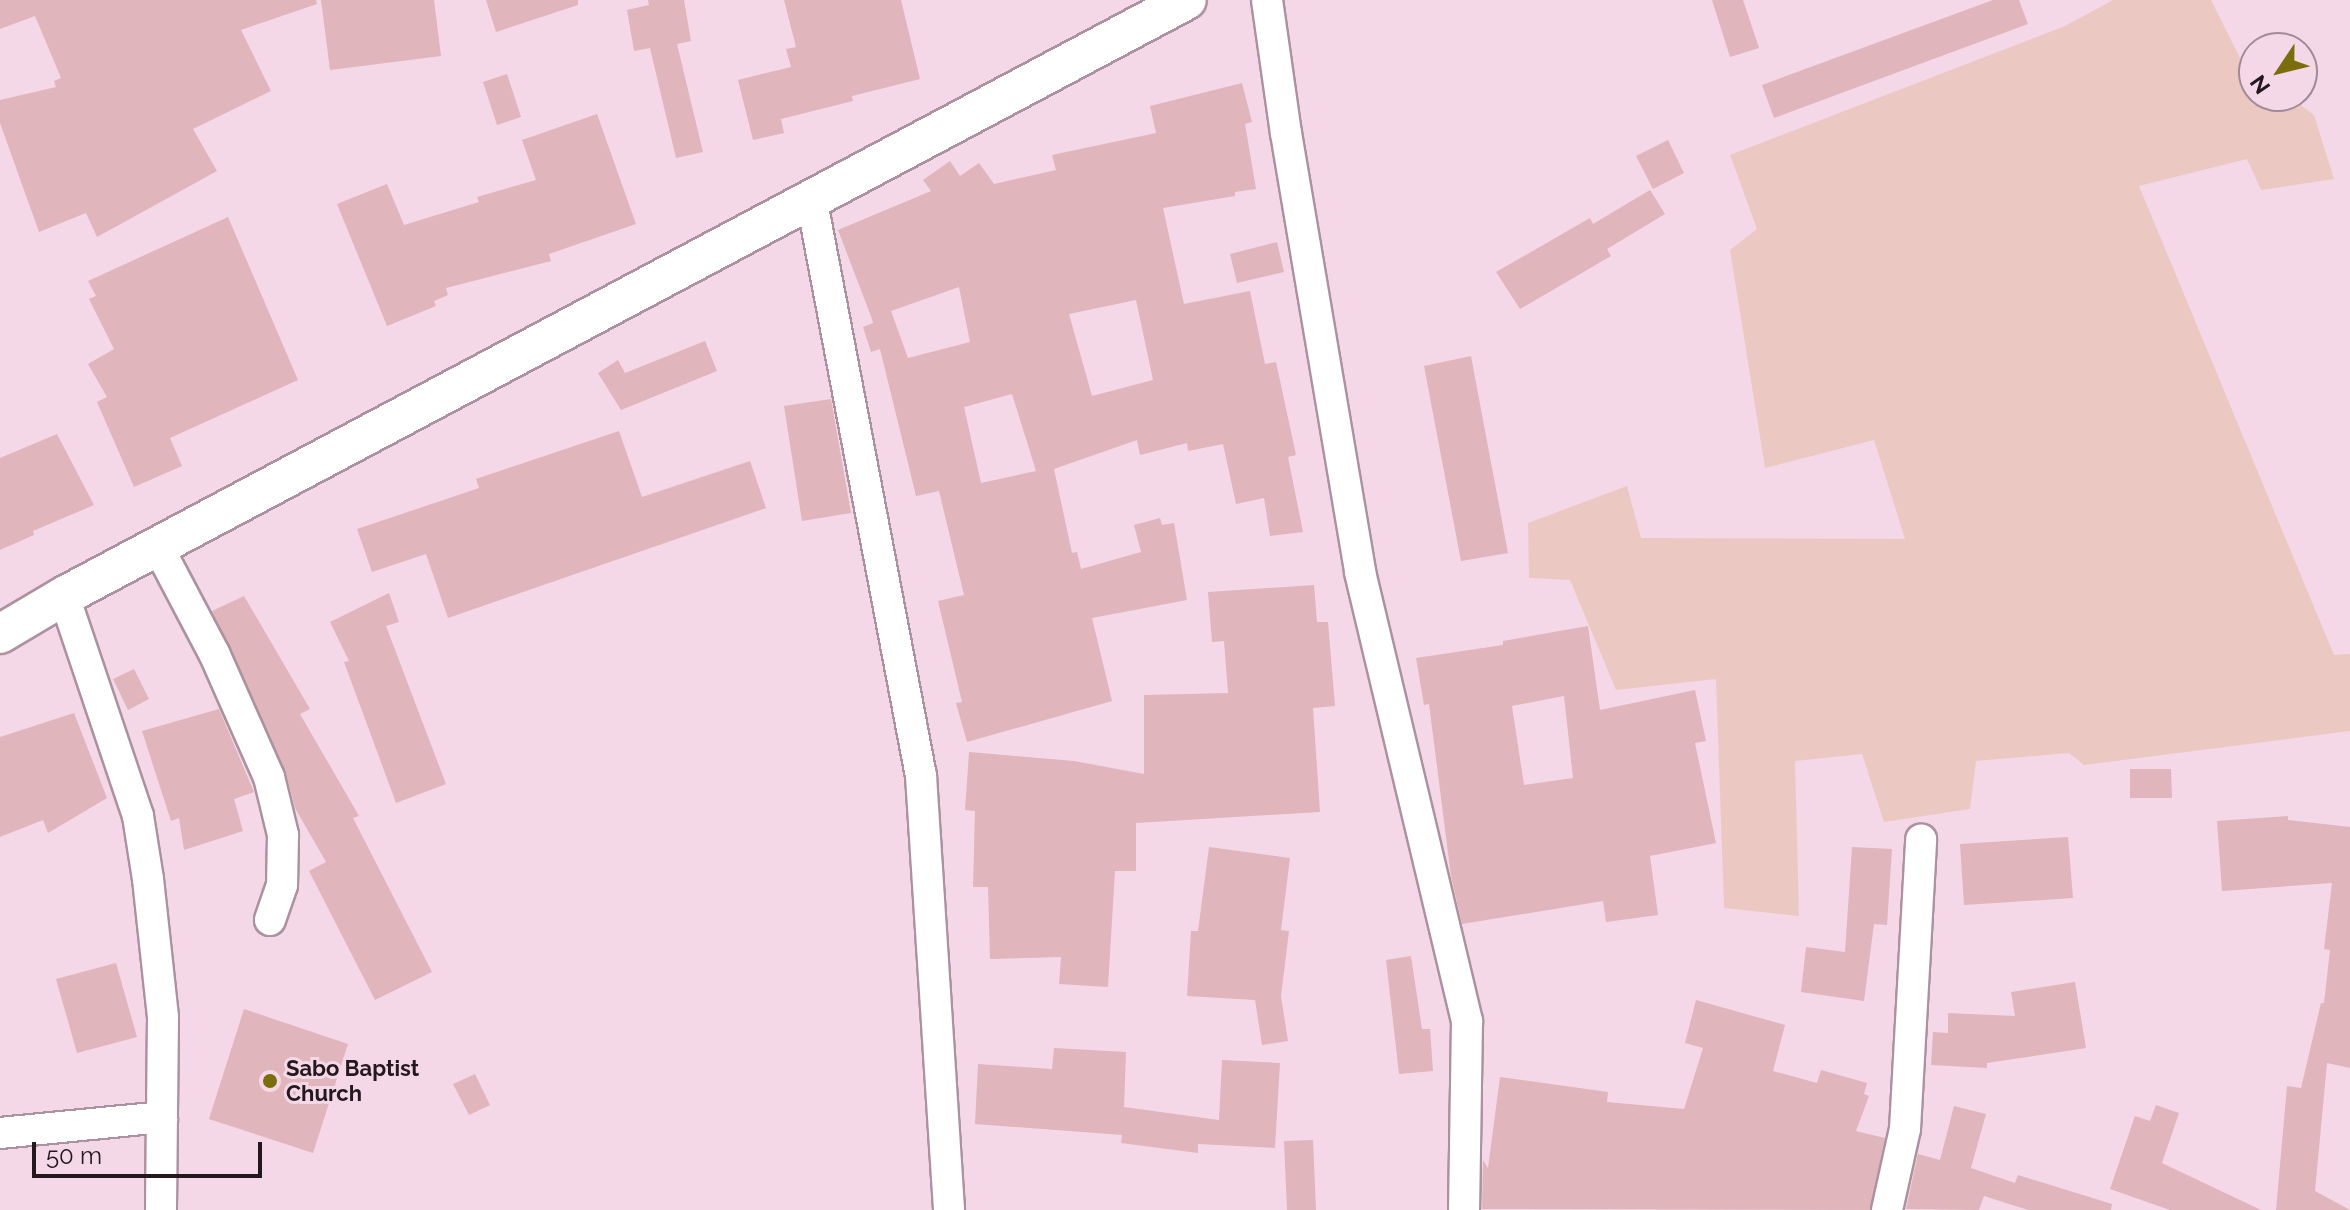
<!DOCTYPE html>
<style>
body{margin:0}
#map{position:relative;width:2350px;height:1210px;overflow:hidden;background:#f4d8e7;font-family:Raleway,sans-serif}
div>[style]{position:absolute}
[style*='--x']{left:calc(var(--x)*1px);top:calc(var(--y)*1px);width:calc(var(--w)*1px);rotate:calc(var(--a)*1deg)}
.green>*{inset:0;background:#ebc9c2}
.building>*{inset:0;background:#e0b5bb}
.roads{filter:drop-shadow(2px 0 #ac91a0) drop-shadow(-2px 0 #ac91a0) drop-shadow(0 2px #ac91a0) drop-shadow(0 -2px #ac91a0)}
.minor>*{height:30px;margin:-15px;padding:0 15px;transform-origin:15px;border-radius:15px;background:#fff}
.major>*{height:38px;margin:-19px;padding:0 19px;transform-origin:19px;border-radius:19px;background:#fff}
.dots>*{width:22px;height:22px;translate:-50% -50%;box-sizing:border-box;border:4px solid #f4d8e7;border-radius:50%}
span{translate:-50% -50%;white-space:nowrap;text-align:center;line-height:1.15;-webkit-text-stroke:6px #f4d8e7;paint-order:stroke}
.poi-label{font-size:22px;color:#22181d;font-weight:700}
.left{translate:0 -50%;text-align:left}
.north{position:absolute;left:2238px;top:32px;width:80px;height:80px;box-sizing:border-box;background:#f4d8e7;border:2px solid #a08b96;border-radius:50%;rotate:235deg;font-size:22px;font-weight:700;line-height:32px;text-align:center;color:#22181d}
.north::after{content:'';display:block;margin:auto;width:28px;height:36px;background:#7a6e0c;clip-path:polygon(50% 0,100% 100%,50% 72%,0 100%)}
.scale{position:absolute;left:32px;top:1142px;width:230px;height:36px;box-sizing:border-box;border:4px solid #22181d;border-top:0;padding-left:10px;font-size:24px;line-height:28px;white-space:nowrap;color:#22181d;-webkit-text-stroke:6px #f4d8e7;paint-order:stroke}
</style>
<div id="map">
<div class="green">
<div style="clip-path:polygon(2113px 0,2211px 0,2242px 62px,2254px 71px,2254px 96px,2288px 96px,2314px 115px,2334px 179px,2261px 190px,2247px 159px,2139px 186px,2334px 655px,2350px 654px,2350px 731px,2084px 765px,2069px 753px,1976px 761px,1970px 809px,1884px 822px,1862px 754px,1795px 761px,1799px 916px,1724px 908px,1716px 679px,1616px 690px,1570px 580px,1529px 578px,1528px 523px,1627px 486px,1641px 538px,1905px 539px,1874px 440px,1765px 468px,1730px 250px,1757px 229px,1730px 155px,2065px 26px)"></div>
</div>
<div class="building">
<div style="clip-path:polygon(0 0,316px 0,317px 4px,241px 30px,271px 91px,193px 129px,217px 171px,97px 237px,86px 213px,39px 232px,0 123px,0 100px,56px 87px,54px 81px,61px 78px,35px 16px,0 29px)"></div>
<div style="clip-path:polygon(321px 0,434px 0,441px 56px,330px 70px)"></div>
<div style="clip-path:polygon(486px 0,578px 0,578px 5px,496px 32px)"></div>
<div style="clip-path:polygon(648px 0,684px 0,691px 41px,677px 44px,703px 152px,676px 158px,650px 48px,634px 51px,627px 10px,649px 5px)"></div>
<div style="clip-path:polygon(784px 0,901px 0,920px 79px,852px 96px,853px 101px,781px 119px,784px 133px,753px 140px,738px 80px,791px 67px,786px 49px,796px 47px)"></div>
<div style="clip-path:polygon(1712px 0,1743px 0,1759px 48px,1730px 57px)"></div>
<div style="clip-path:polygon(1993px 0,2019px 0,2028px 24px,1774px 118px,1762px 85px)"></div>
<div style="clip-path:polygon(507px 74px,521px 117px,497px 125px,483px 82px)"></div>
<div style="clip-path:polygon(evenodd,1242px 83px,1252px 122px,1245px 124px,1256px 189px,1235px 192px,1235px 196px,1163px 208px,1184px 304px,1250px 291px,1265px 364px,1276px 362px,1296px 455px,1288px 457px,1303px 532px,1270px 536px,1264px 498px,1236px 504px,1223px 444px,1188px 451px,1187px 443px,1140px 455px,1137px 440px,1054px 469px,1072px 553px,1077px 552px,1081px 569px,1141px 552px,1134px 525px,1160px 518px,1162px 525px,1174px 523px,1187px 600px,1092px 618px,1112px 701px,967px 742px,956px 703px,962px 702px,938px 601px,964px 595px,939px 491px,916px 496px,880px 349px,871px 352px,863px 327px,873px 323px,872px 319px,838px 230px,931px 191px,923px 180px,950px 161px,960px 176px,979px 163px,994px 184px,1056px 170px,1052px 155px,1156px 133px,1150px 106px,1242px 83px,959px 287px,970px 342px,908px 358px,891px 311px,959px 287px,1242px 83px,1136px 300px,1153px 380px,1092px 396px,1069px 314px,1136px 300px,1242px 83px,1012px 394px,1036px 471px,981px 483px,964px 407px,1012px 394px)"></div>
<div style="clip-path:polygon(597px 114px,636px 224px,549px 254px,551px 261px,446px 288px,448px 295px,434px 301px,436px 306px,387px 326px,337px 204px,387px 184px,404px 225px,479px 202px,477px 197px,536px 180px,522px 140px)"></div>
<div style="clip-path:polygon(1668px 140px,1684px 173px,1653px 189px,1636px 156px)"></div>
<div style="clip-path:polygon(1650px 190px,1665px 214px,1607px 249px,1611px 256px,1520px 309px,1496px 272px,1590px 218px,1593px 224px)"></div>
<div style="clip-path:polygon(228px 217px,298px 380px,170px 438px,182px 466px,134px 487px,97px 402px,107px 397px,88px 364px,114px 349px,89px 299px,96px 296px,88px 281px)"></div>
<div style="clip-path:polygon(1277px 242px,1284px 272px,1237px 283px,1230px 254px)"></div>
<div style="clip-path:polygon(705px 341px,717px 371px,621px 410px,598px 373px,618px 360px,625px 373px)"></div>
<div style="clip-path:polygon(1471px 356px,1508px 553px,1461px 561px,1424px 366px)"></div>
<div style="clip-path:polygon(831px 399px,851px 513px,802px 521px,784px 406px)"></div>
<div style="clip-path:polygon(619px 431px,642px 497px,750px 461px,766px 508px,448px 618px,426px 554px,372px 572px,357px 529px,479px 488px,476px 479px)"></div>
<div style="clip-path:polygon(57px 434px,94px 505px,33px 531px,34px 535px,0 550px,0 458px)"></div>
<div style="clip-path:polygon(1314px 585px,1317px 622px,1328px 622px,1335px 706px,1313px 708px,1320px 812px,1136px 823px,1136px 871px,1115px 871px,1108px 987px,1059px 984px,1061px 957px,990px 959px,988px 887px,973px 887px,975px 811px,965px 810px,969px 752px,1074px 761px,1144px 774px,1144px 695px,1228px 693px,1224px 641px,1212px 642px,1208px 592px)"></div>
<div style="clip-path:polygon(389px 593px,399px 622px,386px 626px,446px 784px,396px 803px,344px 662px,349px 661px,330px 622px)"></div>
<div style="clip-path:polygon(244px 596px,310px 709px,300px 714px,359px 816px,353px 818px,432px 972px,375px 1000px,309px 871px,326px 862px,295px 808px,285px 770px,212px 611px)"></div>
<div style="clip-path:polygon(evenodd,1588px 626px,1600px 710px,1695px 690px,1706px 741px,1695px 743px,1716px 843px,1650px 856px,1658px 915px,1606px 922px,1603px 901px,1462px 924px,1451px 876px,1429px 704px,1424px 705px,1416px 658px,1503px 645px,1503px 641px,1588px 626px,1564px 696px,1573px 778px,1524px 785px,1512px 706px,1564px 696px)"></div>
<div style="clip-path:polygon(134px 669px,149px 699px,128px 710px,113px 679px)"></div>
<div style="clip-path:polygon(219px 709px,254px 792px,234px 799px,243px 831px,184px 850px,179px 818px,171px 821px,142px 731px)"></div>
<div style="clip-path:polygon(74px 713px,107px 798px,48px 833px,43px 820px,0 837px,0 737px)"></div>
<div style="clip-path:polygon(2130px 769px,2171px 769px,2172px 798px,2130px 798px)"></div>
<div style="clip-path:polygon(2288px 816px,2288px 820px,2350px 827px,2350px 1068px,2327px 1063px,2315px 1191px,2350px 1210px,2276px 1210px,2287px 1086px,2301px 1088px,2321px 1003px,2324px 1003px,2330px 950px,2324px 949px,2332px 883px,2222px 891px,2217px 821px)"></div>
<div style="clip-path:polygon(2068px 837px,2073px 898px,1964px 905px,1960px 844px)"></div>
<div style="clip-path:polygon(1209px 847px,1290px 858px,1281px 930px,1289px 931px,1281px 996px,1288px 1041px,1262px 1045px,1255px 1000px,1187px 996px,1191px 931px,1198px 931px)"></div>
<div style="clip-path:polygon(1852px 847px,1892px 849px,1887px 925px,1874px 924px,1864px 1001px,1801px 992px,1806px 947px,1845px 952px)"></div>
<div style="clip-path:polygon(1411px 956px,1422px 1029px,1430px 1029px,1433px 1071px,1399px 1074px,1386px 960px)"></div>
<div style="clip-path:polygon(116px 963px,137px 1037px,77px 1053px,56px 979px)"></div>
<div style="clip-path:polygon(2075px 982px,2086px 1048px,1987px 1063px,1987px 1068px,1931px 1065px,1933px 1032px,1948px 1033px,1948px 1013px,2015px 1016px,2011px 992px)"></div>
<div style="clip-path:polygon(1696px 1000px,1785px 1025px,1773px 1071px,1817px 1083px,1821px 1070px,1867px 1083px,1864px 1094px,1869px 1096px,1856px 1131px,1885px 1138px,1870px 1210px,1482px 1209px,1483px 1160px,1488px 1168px,1500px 1077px,1608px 1092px,1607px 1102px,1684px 1109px,1703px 1048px,1685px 1043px)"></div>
<div style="clip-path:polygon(244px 1009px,348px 1044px,313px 1153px,209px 1119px)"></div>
<div style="clip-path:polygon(1054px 1048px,1126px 1052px,1124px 1107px,1219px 1120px,1222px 1060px,1280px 1063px,1275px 1148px,1198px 1144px,1198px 1153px,1121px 1143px,1122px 1135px,975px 1124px,978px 1064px,1052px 1069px)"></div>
<div style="clip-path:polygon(475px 1074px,490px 1105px,469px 1115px,453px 1084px)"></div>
<div style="clip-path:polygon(2156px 1105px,2179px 1113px,2162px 1163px,2261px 1210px,2170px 1210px,2110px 1189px,2135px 1116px,2150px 1121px)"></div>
<div style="clip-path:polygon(1954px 1106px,1986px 1114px,1971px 1168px,2015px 1183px,2018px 1175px,2112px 1204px,2111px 1210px,2028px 1210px,1984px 1196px,1979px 1210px,1906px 1209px,1918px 1154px,1940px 1160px)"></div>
<div style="clip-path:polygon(1313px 1140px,1316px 1210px,1287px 1210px,1284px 1141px)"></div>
</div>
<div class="roads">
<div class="minor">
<div style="--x:1267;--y:0;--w:134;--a:81.9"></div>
<div style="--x:1286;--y:133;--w:445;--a:80.4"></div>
<div style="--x:1360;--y:572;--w:462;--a:76.6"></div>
<div style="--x:1467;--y:1021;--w:189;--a:90.9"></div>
<div style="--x:812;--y:202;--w:584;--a:79.25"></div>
<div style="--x:921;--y:776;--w:435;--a:86.3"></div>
<div style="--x:158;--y:547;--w:120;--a:62.2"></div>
<div style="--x:214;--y:653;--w:136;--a:66.1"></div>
<div style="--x:269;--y:777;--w:60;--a:76.4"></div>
<div style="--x:283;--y:835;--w:50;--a:91.1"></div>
<div style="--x:282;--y:885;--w:37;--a:109"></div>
<div style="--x:64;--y:596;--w:232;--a:71.4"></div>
<div style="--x:138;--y:816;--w:64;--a:81"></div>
<div style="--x:148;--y:879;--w:139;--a:83.8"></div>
<div style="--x:163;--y:1017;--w:193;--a:90.6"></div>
<div style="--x:0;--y:1133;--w:163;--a:-5.6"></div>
<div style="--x:1887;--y:1210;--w:83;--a:-77.5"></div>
<div style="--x:1905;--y:1129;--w:290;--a:-86.8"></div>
</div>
<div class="major">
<div style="--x:0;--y:634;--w:74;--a:-30.7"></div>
<div style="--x:64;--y:596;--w:1271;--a:-27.96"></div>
</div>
</div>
<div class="dots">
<div style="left:270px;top:1081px;background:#7a6e0c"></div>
</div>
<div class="poi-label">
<span class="left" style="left:286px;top:1081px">Sabo Baptist<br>Church</span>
</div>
<div class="north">N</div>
<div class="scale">50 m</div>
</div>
